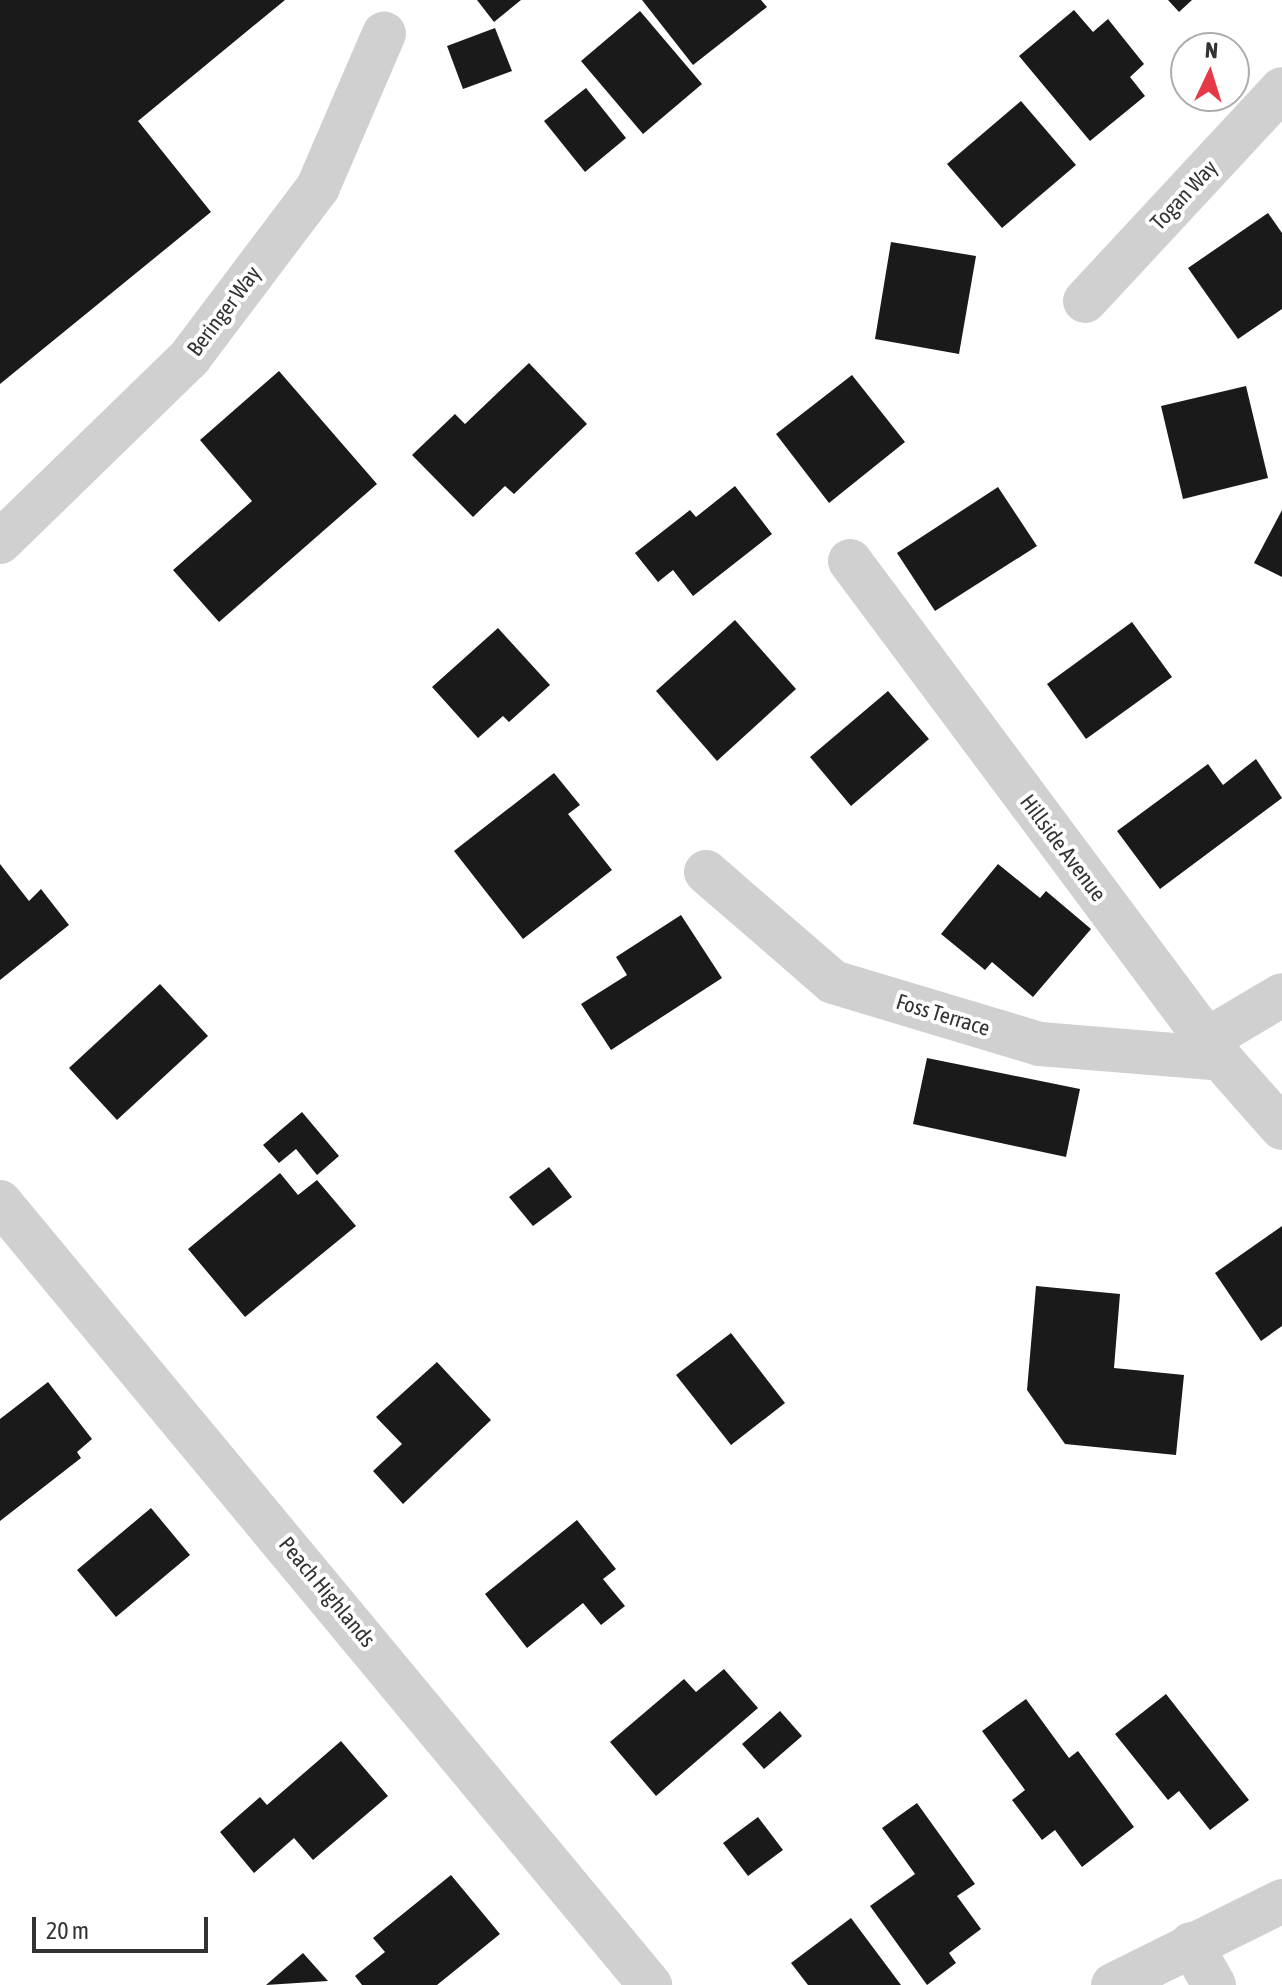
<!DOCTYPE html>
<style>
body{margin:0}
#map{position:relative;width:1282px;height:1985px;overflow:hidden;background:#fff;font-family:"Asap Condensed",sans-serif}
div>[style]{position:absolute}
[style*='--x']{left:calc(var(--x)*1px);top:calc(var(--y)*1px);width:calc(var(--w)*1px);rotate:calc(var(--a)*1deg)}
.building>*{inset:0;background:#1a1a1a}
.minor>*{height:44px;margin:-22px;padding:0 22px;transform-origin:22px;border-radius:22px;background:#d0d0d0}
span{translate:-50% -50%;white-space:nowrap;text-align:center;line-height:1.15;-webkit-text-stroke:8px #fff;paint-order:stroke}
.street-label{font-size:22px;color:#333}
.north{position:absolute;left:1170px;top:32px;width:80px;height:80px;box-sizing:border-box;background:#fff;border:2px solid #adadad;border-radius:50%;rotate:4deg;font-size:22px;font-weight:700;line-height:32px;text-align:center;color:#333}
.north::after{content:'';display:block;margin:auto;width:28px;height:36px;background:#e63946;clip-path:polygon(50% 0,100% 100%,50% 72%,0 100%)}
.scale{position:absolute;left:32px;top:1917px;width:176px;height:36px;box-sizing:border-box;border:4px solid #333;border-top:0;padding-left:10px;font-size:24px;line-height:28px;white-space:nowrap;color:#333;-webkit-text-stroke:6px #fff;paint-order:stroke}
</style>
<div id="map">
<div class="building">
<div style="clip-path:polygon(0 0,285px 0,138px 121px,211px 212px,0 384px)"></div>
<div style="clip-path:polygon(477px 0,521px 0,494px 22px)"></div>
<div style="clip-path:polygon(642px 0,761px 0,767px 7px,693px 65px)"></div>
<div style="clip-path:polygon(1168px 0,1192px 0,1179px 12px)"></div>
<div style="clip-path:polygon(1074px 10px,1093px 32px,1108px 19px,1144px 64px,1130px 77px,1145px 96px,1090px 141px,1019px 56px)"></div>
<div style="clip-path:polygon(640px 11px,702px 84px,643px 134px,581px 61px)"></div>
<div style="clip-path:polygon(495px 28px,512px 71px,463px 89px,447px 46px)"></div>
<div style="clip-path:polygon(586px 88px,626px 138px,585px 172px,544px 121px)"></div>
<div style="clip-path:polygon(1021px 101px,1076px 165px,1002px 228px,947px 164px)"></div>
<div style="clip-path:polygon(1268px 213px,1282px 233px,1282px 309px,1238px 339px,1188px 268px)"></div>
<div style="clip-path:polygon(891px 242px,976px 256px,959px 354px,875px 339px)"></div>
<div style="clip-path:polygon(529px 363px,587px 424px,514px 494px,505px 486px,473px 517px,412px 455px,455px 414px,465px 424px)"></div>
<div style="clip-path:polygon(279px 371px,377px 484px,219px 622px,173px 570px,252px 501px,200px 440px)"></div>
<div style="clip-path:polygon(852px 375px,905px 442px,829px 503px,776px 434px)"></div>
<div style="clip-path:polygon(1246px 386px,1268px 478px,1183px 499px,1161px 406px)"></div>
<div style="clip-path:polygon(735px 486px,772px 534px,693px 596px,673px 570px,658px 582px,635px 553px,690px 510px,696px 517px)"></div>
<div style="clip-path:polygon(998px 487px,1037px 546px,935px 611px,897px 553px)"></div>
<div style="clip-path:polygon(1282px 510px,1282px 577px,1254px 563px)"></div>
<div style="clip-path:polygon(735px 620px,796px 689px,717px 761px,656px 691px)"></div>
<div style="clip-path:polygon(1132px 622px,1172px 677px,1086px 739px,1047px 684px)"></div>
<div style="clip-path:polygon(498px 628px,550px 685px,509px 722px,503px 716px,478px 738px,432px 687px)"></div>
<div style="clip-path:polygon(888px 691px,929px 739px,851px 806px,810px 757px)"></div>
<div style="clip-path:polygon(1256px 759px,1282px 798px,1160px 889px,1117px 831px,1208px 764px,1223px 785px)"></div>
<div style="clip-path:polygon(554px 773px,580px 805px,568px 814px,612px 870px,523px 939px,454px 851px)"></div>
<div style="clip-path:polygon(0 864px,29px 901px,41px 889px,69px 925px,0 980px)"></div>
<div style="clip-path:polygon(998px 864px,1040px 898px,1046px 891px,1091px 929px,1033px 997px,992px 962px,985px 970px,941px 934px)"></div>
<div style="clip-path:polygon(681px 915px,722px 978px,611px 1050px,581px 1004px,627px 975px,616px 957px)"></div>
<div style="clip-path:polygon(160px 984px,208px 1036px,117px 1120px,69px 1068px)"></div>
<div style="clip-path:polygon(927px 1058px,1080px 1089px,1066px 1157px,913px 1124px)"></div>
<div style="clip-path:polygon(302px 1112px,339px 1156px,317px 1175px,296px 1149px,279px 1163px,263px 1145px)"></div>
<div style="clip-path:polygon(549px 1167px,572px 1197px,533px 1226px,509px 1197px)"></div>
<div style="clip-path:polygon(280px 1173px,298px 1195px,317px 1180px,356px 1226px,245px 1317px,188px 1249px)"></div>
<div style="clip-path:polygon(1282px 1226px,1282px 1326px,1261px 1341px,1215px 1273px)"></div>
<div style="clip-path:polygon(1036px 1286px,1120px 1294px,1114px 1368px,1184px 1375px,1176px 1455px,1065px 1444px,1027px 1390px)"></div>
<div style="clip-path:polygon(731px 1333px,785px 1403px,731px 1445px,676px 1375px)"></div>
<div style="clip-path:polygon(437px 1362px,491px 1420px,403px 1504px,373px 1471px,402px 1444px,376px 1417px)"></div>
<div style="clip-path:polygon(48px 1382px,92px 1439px,77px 1452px,81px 1458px,0 1521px,0 1419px)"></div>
<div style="clip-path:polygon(151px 1508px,190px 1555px,116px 1617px,77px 1570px)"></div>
<div style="clip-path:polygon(577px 1520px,616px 1569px,603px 1579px,625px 1606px,601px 1625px,583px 1603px,527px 1648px,485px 1594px)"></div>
<div style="clip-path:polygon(724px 1669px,758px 1708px,656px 1796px,610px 1742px,684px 1679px,696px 1692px)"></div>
<div style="clip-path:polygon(1166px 1694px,1249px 1800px,1210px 1830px,1179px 1791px,1168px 1800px,1115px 1734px)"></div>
<div style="clip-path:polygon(1026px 1699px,1069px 1758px,1078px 1751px,1134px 1827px,1082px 1867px,1055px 1830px,1042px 1840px,1012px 1800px,1025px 1790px,982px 1731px)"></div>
<div style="clip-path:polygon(780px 1711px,802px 1736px,764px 1769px,742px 1744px)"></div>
<div style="clip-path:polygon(341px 1741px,388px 1796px,313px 1860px,294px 1838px,254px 1873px,220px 1832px,260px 1797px,267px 1805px)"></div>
<div style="clip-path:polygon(917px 1803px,975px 1884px,957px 1896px,981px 1929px,949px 1953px,956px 1963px,927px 1985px,870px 1906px,915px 1874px,882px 1828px)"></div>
<div style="clip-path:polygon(758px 1817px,783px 1850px,748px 1876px,723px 1843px)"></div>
<div style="clip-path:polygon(451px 1875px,500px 1934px,437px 1985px,362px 1985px,355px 1976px,385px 1952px,373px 1938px)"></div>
<div style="clip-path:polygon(851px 1918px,901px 1985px,808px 1985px,791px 1963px)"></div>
<div style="clip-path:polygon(303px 1953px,328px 1981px,266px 1985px)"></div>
</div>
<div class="minor">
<div style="--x:1085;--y:301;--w:289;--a:-47.1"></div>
<div style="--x:0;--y:542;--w:265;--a:-44.2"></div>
<div style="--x:190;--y:357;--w:213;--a:-53"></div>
<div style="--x:318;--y:187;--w:167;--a:-66.7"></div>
<div style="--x:850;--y:561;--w:621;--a:53.31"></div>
<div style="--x:1221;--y:1059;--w:92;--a:48.5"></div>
<div style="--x:706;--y:872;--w:168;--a:40.9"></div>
<div style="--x:833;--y:982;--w:216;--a:16.7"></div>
<div style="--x:1040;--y:1044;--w:182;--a:4.7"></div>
<div style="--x:1206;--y:1040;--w:88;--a:-30.6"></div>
<div style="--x:0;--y:1202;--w:1018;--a:50.3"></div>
<div style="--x:1191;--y:1944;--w:47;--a:60.7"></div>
<div style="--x:1113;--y:1985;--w:189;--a:-26.4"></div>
</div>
<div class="street-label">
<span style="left:1184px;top:195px;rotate:-47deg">Togan Way</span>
<span style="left:224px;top:311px;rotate:-53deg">Beringer Way</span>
<span style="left:1063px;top:848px;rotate:53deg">Hillside Avenue</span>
<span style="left:943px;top:1015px;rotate:17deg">Foss Terrace</span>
<span style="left:327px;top:1592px;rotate:50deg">Peach Highlands</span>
</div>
<div class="north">N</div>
<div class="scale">20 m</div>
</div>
